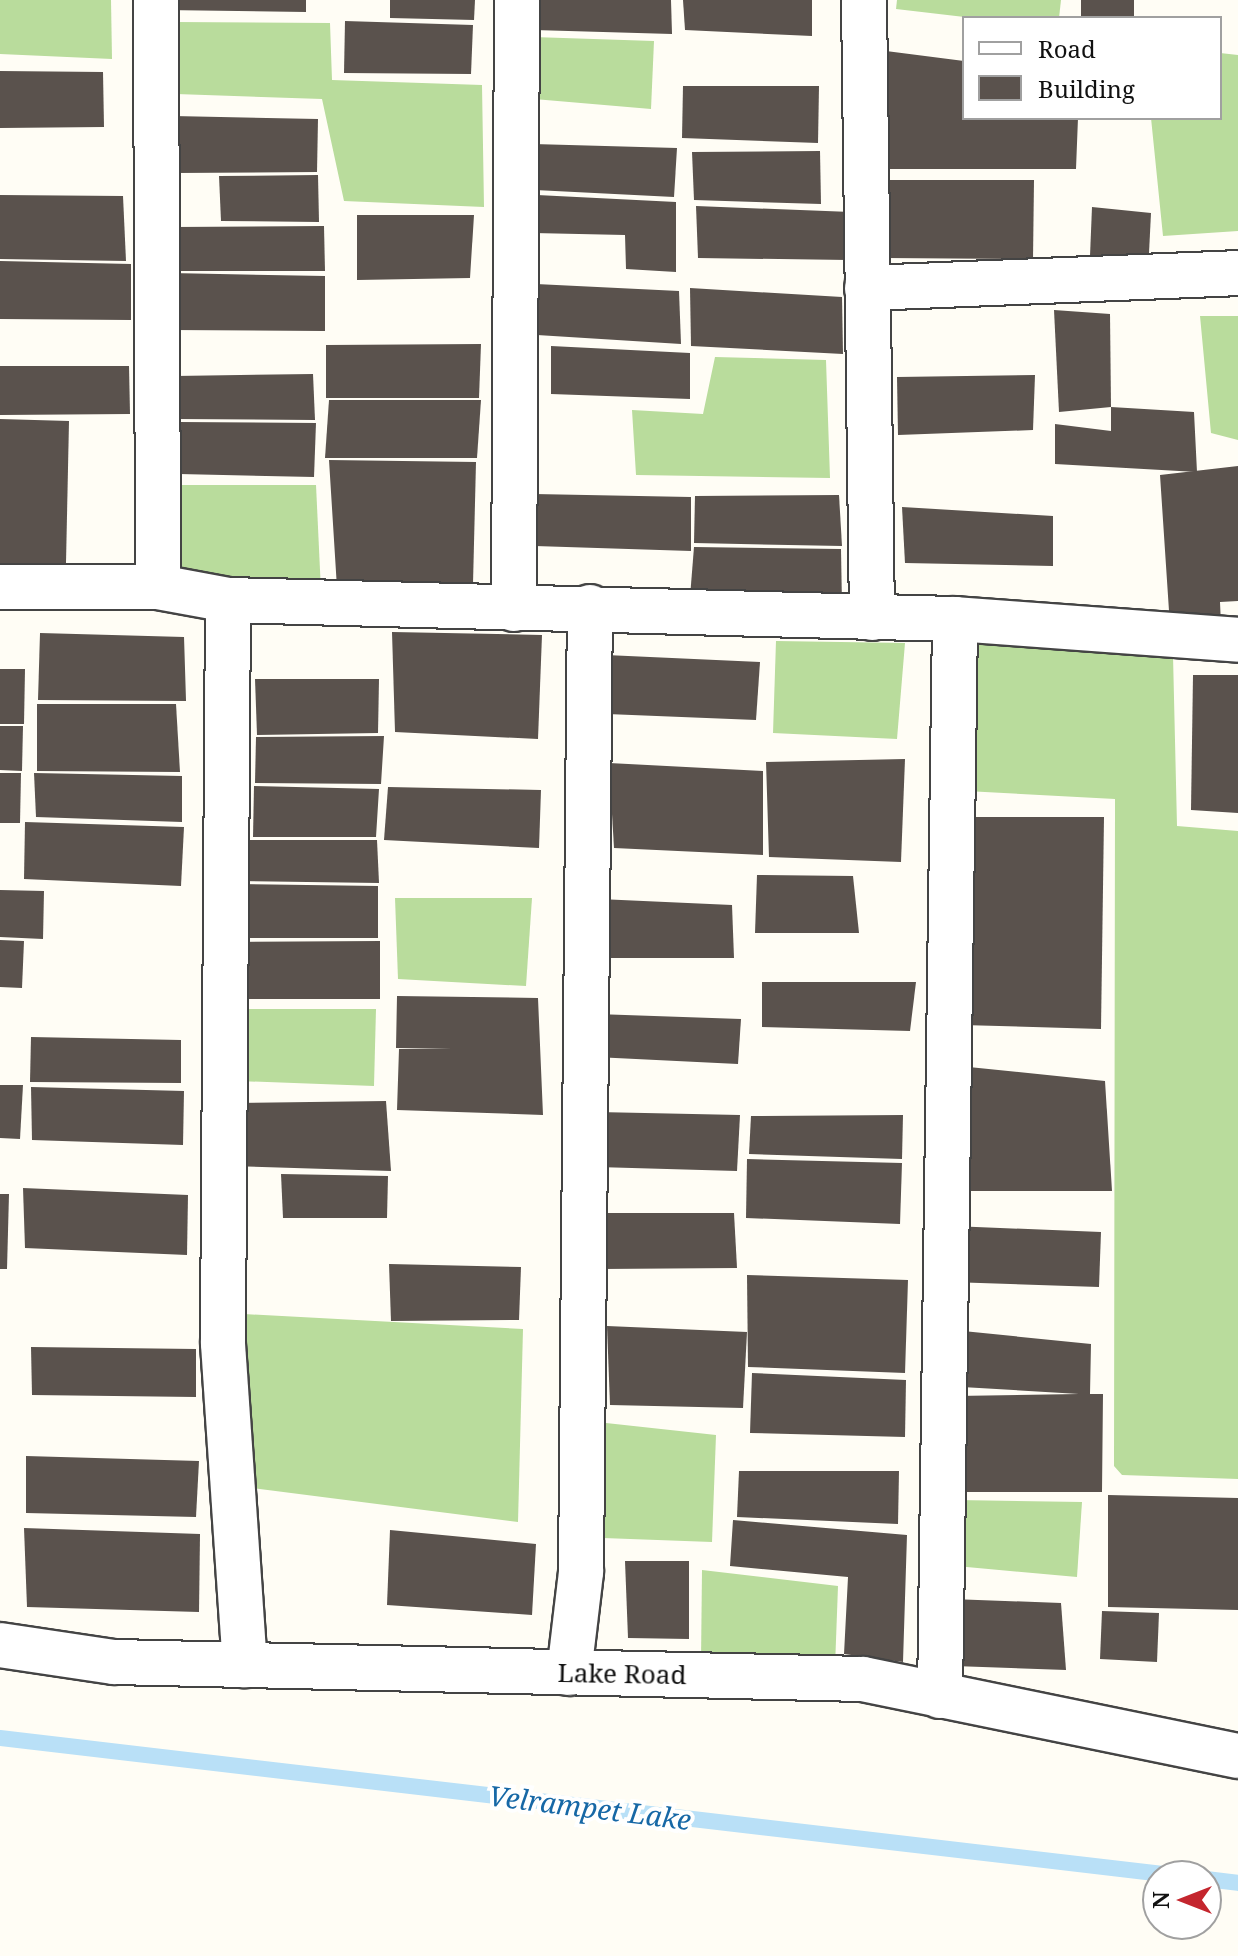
<!DOCTYPE html>
<style>
body{margin:0}
#map{position:relative;width:1238px;height:1956px;overflow:hidden;background:#fffdf5;font-family:"Noto Serif",serif}
div>[style]{position:absolute}
[style*='--x']{left:calc(var(--x)*1px);top:calc(var(--y)*1px);width:calc(var(--w)*1px);rotate:calc(var(--a)*1deg)}
.forest>*{inset:0;background:#b9dc9c}
.stream>*{height:16px;margin:-8px;padding:0 8px;transform-origin:8px;border-radius:8px;background:#b9e0f7}
.building>*{inset:0;background:#5a524d}
.roads{filter:drop-shadow(2px 0 #444) drop-shadow(-2px 0 #444) drop-shadow(0 2px #444) drop-shadow(0 -2px #444)}
.minor>*{height:44px;margin:-22px;padding:0 22px;transform-origin:22px;border-radius:22px;background:#fff}
span{translate:-50% -50%;white-space:nowrap;text-align:center;line-height:1.15;-webkit-text-stroke:8px #fff;paint-order:stroke}
.street-label{font-size:26px;color:#111}
.water-label{font-size:28px;color:#1768a6;font-style:italic}
.legend{position:absolute;left:962px;top:16px;width:260px;height:104px;box-sizing:border-box;background:#fff;border:2px solid #a0a0a0;margin:0;padding:10px 14px;list-style:none;font-size:24px;color:#111}
.legend li{display:flex;align-items:center;gap:16px;height:40px}
.legend b{width:40px;border:2px solid #a0a0a0}
.north{position:absolute;left:1142px;top:1860px;width:80px;height:80px;box-sizing:border-box;background:#fff;border:2px solid #a0a0a0;border-radius:50%;rotate:270deg;font-size:22px;font-weight:700;line-height:32px;text-align:center;color:#111}
.north::after{content:'';display:block;margin:auto;width:28px;height:36px;background:#c4262e;clip-path:polygon(50% 0,100% 100%,50% 72%,0 100%)}
</style>
<div id="map">
<div class="forest">
<div style="clip-path:polygon(0 0,111px 0,112px 59px,0 54px)"></div>
<div style="clip-path:polygon(897px 0,1061px 0,1059px 18px,973px 18px,896px 9px)"></div>
<div style="clip-path:polygon(174px 22px,330px 23px,332px 80px,482px 85px,484px 207px,344px 201px,322px 99px,176px 94px)"></div>
<div style="clip-path:polygon(533px 37px,654px 41px,651px 109px,534px 99px)"></div>
<div style="clip-path:polygon(1220px 53px,1238px 55px,1238px 231px,1163px 236px,1151px 118px,1220px 118px)"></div>
<div style="clip-path:polygon(1200px 316px,1238px 316px,1238px 440px,1211px 433px)"></div>
<div style="clip-path:polygon(715px 357px,826px 360px,830px 478px,636px 475px,632px 410px,703px 414px)"></div>
<div style="clip-path:polygon(175px 485px,316px 485px,321px 591px,169px 579px)"></div>
<div style="clip-path:polygon(971px 635px,1173px 655px,1177px 826px,1238px 831px,1238px 1479px,1122px 1475px,1114px 1466px,1115px 799px,966px 791px)"></div>
<div style="clip-path:polygon(776px 641px,905px 643px,897px 739px,773px 733px)"></div>
<div style="clip-path:polygon(395px 898px,532px 898px,526px 986px,398px 979px)"></div>
<div style="clip-path:polygon(239px 1009px,376px 1009px,374px 1086px,238px 1081px)"></div>
<div style="clip-path:polygon(244px 1314px,523px 1329px,518px 1522px,244px 1487px)"></div>
<div style="clip-path:polygon(606px 1423px,716px 1435px,712px 1542px,603px 1538px)"></div>
<div style="clip-path:polygon(956px 1500px,1082px 1502px,1077px 1577px,956px 1566px)"></div>
<div style="clip-path:polygon(702px 1570px,838px 1586px,835px 1667px,701px 1661px)"></div>
</div>
<div class="stream">
<div style="--x:0;--y:1738;--w:1188;--a:6.67"></div>
<div style="--x:1206;--y:1879;--w:32;--a:7"></div>
</div>
<div class="building">
<div style="clip-path:polygon(164px 0,306px 0,306px 12px,164px 10px)"></div>
<div style="clip-path:polygon(390px 0,475px 0,474px 20px,390px 18px)"></div>
<div style="clip-path:polygon(534px 0,671px 0,672px 34px,534px 30px)"></div>
<div style="clip-path:polygon(683px 0,812px 0,812px 36px,685px 30px)"></div>
<div style="clip-path:polygon(1081px 0,1134px 0,1134px 18px,1081px 18px)"></div>
<div style="clip-path:polygon(345px 21px,473px 25px,471px 74px,344px 73px)"></div>
<div style="clip-path:polygon(886px 51px,964px 61px,964px 118px,1078px 118px,1076px 169px,889px 169px)"></div>
<div style="clip-path:polygon(0 71px,103px 72px,104px 127px,0 128px)"></div>
<div style="clip-path:polygon(683px 86px,819px 86px,818px 143px,682px 138px)"></div>
<div style="clip-path:polygon(173px 116px,318px 119px,317px 172px,175px 173px)"></div>
<div style="clip-path:polygon(533px 144px,677px 148px,674px 197px,535px 190px)"></div>
<div style="clip-path:polygon(820px 151px,821px 204px,694px 200px,692px 152px)"></div>
<div style="clip-path:polygon(318px 175px,319px 222px,221px 221px,219px 176px)"></div>
<div style="clip-path:polygon(888px 180px,1034px 180px,1033px 259px,885px 258px)"></div>
<div style="clip-path:polygon(0 195px,123px 196px,126px 261px,0 259px)"></div>
<div style="clip-path:polygon(537px 195px,676px 202px,676px 272px,626px 269px,625px 235px,533px 233px)"></div>
<div style="clip-path:polygon(696px 206px,851px 212px,848px 260px,698px 258px)"></div>
<div style="clip-path:polygon(1092px 207px,1151px 213px,1149px 253px,1090px 256px)"></div>
<div style="clip-path:polygon(357px 215px,474px 215px,470px 278px,357px 280px)"></div>
<div style="clip-path:polygon(324px 226px,325px 271px,173px 271px,175px 227px)"></div>
<div style="clip-path:polygon(0 261px,131px 264px,131px 320px,0 319px)"></div>
<div style="clip-path:polygon(170px 273px,325px 276px,325px 331px,171px 330px)"></div>
<div style="clip-path:polygon(536px 284px,679px 291px,681px 344px,537px 335px)"></div>
<div style="clip-path:polygon(690px 288px,842px 297px,843px 354px,691px 346px)"></div>
<div style="clip-path:polygon(1054px 310px,1110px 314px,1111px 407px,1059px 412px)"></div>
<div style="clip-path:polygon(481px 344px,479px 398px,326px 398px,326px 345px)"></div>
<div style="clip-path:polygon(551px 346px,690px 353px,690px 399px,551px 394px)"></div>
<div style="clip-path:polygon(0 366px,129px 366px,130px 414px,0 415px)"></div>
<div style="clip-path:polygon(313px 374px,315px 420px,177px 419px,175px 376px)"></div>
<div style="clip-path:polygon(1035px 375px,1033px 430px,898px 435px,897px 377px)"></div>
<div style="clip-path:polygon(329px 400px,481px 400px,477px 458px,325px 458px)"></div>
<div style="clip-path:polygon(1111px 407px,1194px 412px,1197px 472px,1055px 464px,1055px 424px,1111px 431px)"></div>
<div style="clip-path:polygon(0 419px,69px 421px,66px 563px,0 563px)"></div>
<div style="clip-path:polygon(178px 422px,316px 423px,314px 477px,179px 474px)"></div>
<div style="clip-path:polygon(329px 460px,476px 462px,473px 584px,337px 588px)"></div>
<div style="clip-path:polygon(1238px 466px,1238px 601px,1220px 602px,1221px 625px,1170px 626px,1160px 475px)"></div>
<div style="clip-path:polygon(534px 494px,691px 497px,691px 551px,535px 546px)"></div>
<div style="clip-path:polygon(839px 495px,842px 546px,694px 543px,695px 496px)"></div>
<div style="clip-path:polygon(902px 507px,1053px 516px,1053px 566px,905px 563px)"></div>
<div style="clip-path:polygon(694px 547px,841px 549px,842px 606px,690px 597px)"></div>
<div style="clip-path:polygon(392px 632px,542px 635px,538px 739px,395px 732px)"></div>
<div style="clip-path:polygon(40px 633px,184px 637px,186px 701px,38px 700px)"></div>
<div style="clip-path:polygon(606px 655px,760px 662px,756px 720px,607px 714px)"></div>
<div style="clip-path:polygon(0 669px,25px 669px,24px 724px,0 724px)"></div>
<div style="clip-path:polygon(1193px 675px,1238px 675px,1238px 813px,1191px 810px)"></div>
<div style="clip-path:polygon(255px 679px,379px 679px,378px 733px,257px 735px)"></div>
<div style="clip-path:polygon(37px 704px,176px 704px,180px 772px,37px 771px)"></div>
<div style="clip-path:polygon(0 726px,23px 726px,22px 771px,0 770px)"></div>
<div style="clip-path:polygon(384px 736px,381px 784px,255px 783px,256px 737px)"></div>
<div style="clip-path:polygon(905px 759px,901px 862px,769px 857px,766px 762px)"></div>
<div style="clip-path:polygon(609px 763px,763px 771px,763px 855px,614px 848px)"></div>
<div style="clip-path:polygon(0 773px,21px 773px,20px 823px,0 823px)"></div>
<div style="clip-path:polygon(34px 773px,182px 776px,182px 822px,36px 817px)"></div>
<div style="clip-path:polygon(254px 786px,379px 789px,376px 837px,253px 837px)"></div>
<div style="clip-path:polygon(388px 787px,541px 790px,539px 848px,384px 840px)"></div>
<div style="clip-path:polygon(963px 817px,1104px 817px,1101px 1029px,962px 1025px)"></div>
<div style="clip-path:polygon(25px 822px,184px 827px,181px 886px,24px 879px)"></div>
<div style="clip-path:polygon(237px 840px,377px 840px,379px 883px,237px 881px)"></div>
<div style="clip-path:polygon(757px 875px,853px 876px,859px 933px,755px 933px)"></div>
<div style="clip-path:polygon(234px 884px,378px 886px,378px 938px,235px 938px)"></div>
<div style="clip-path:polygon(0 890px,44px 891px,43px 939px,0 937px)"></div>
<div style="clip-path:polygon(599px 899px,732px 905px,734px 958px,598px 958px)"></div>
<div style="clip-path:polygon(0 940px,24px 941px,22px 988px,0 987px)"></div>
<div style="clip-path:polygon(380px 941px,380px 999px,238px 999px,235px 942px)"></div>
<div style="clip-path:polygon(762px 982px,916px 982px,910px 1031px,762px 1027px)"></div>
<div style="clip-path:polygon(397px 996px,538px 998px,543px 1115px,397px 1110px,399px 1049px,452px 1049px,396px 1048px)"></div>
<div style="clip-path:polygon(596px 1014px,741px 1019px,738px 1064px,595px 1057px)"></div>
<div style="clip-path:polygon(31px 1037px,181px 1040px,181px 1083px,30px 1082px)"></div>
<div style="clip-path:polygon(959px 1066px,1105px 1081px,1112px 1191px,964px 1191px)"></div>
<div style="clip-path:polygon(0 1085px,23px 1085px,20px 1139px,0 1138px)"></div>
<div style="clip-path:polygon(31px 1087px,184px 1091px,183px 1145px,32px 1140px)"></div>
<div style="clip-path:polygon(386px 1101px,391px 1171px,229px 1166px,231px 1103px)"></div>
<div style="clip-path:polygon(597px 1112px,740px 1115px,737px 1171px,597px 1167px)"></div>
<div style="clip-path:polygon(903px 1115px,902px 1159px,749px 1154px,751px 1116px)"></div>
<div style="clip-path:polygon(747px 1159px,902px 1163px,900px 1224px,746px 1218px)"></div>
<div style="clip-path:polygon(281px 1174px,388px 1176px,387px 1218px,283px 1218px)"></div>
<div style="clip-path:polygon(23px 1188px,188px 1195px,187px 1255px,25px 1248px)"></div>
<div style="clip-path:polygon(0 1194px,9px 1194px,7px 1269px,0 1269px)"></div>
<div style="clip-path:polygon(600px 1213px,734px 1213px,737px 1268px,601px 1269px)"></div>
<div style="clip-path:polygon(952px 1226px,1101px 1232px,1099px 1287px,950px 1282px)"></div>
<div style="clip-path:polygon(389px 1264px,521px 1267px,519px 1320px,391px 1321px)"></div>
<div style="clip-path:polygon(747px 1275px,908px 1280px,905px 1373px,748px 1367px)"></div>
<div style="clip-path:polygon(607px 1326px,747px 1332px,743px 1408px,610px 1405px)"></div>
<div style="clip-path:polygon(963px 1331px,1091px 1344px,1090px 1394px,1103px 1394px,1102px 1492px,956px 1492px,956px 1396px,1079px 1394px,962px 1387px)"></div>
<div style="clip-path:polygon(31px 1347px,196px 1349px,196px 1397px,32px 1395px)"></div>
<div style="clip-path:polygon(752px 1373px,906px 1380px,905px 1437px,750px 1433px)"></div>
<div style="clip-path:polygon(26px 1456px,199px 1461px,196px 1517px,26px 1513px)"></div>
<div style="clip-path:polygon(739px 1471px,899px 1471px,898px 1524px,737px 1517px)"></div>
<div style="clip-path:polygon(1108px 1495px,1238px 1498px,1238px 1610px,1108px 1607px)"></div>
<div style="clip-path:polygon(733px 1520px,907px 1535px,903px 1662px,844px 1654px,848px 1577px,730px 1566px)"></div>
<div style="clip-path:polygon(24px 1528px,200px 1534px,199px 1612px,27px 1607px)"></div>
<div style="clip-path:polygon(390px 1530px,536px 1544px,532px 1615px,387px 1605px)"></div>
<div style="clip-path:polygon(625px 1561px,689px 1561px,689px 1639px,628px 1638px)"></div>
<div style="clip-path:polygon(951px 1599px,1061px 1603px,1066px 1670px,954px 1666px)"></div>
<div style="clip-path:polygon(1102px 1611px,1159px 1613px,1157px 1662px,1100px 1659px)"></div>
</div>
<div class="roads">
<div class="minor">
<div style="--x:156;--y:0;--w:587;--a:89.8"></div>
<div style="--x:864;--y:0;--w:618;--a:89.26"></div>
<div style="--x:867;--y:288;--w:371;--a:-2.3"></div>
<div style="--x:0;--y:587;--w:158;--a:0"></div>
<div style="--x:158;--y:587;--w:71;--a:10.5"></div>
<div style="--x:228;--y:600;--w:727;--a:1.5"></div>
<div style="--x:955;--y:619;--w:284;--a:4.2"></div>
<div style="--x:228;--y:600;--w:744;--a:90.39"></div>
<div style="--x:223;--y:1344;--w:322;--a:86.1"></div>
<div style="--x:514;--y:609;--w:609;--a:-89.72"></div>
<div style="--x:0;--y:1645;--w:115;--a:8.5"></div>
<div style="--x:114;--y:1662;--w:749;--a:1.3"></div>
<div style="--x:863;--y:1679;--w:383;--a:11.6"></div>
<div style="--x:569;--y:1673;--w:102;--a:-83.2"></div>
<div style="--x:581;--y:1572;--w:965;--a:-89.47"></div>
<div style="--x:940;--y:1696;--w:1077;--a:-89.2"></div>
</div>
</div>
<div class="street-label">
<span style="left:622px;top:1674px;rotate:1deg">Lake Road</span>
</div>
<div class="water-label">
<span style="left:590px;top:1807px;rotate:7deg">Velrampet Lake</span>
</div>
<ul class="legend">
<li><b style="height:10px;background:#fff"></b>Road</li>
<li><b style="height:22px;background:#5a524d"></b>Building</li>
</ul>
<div class="north">N</div>
</div>
